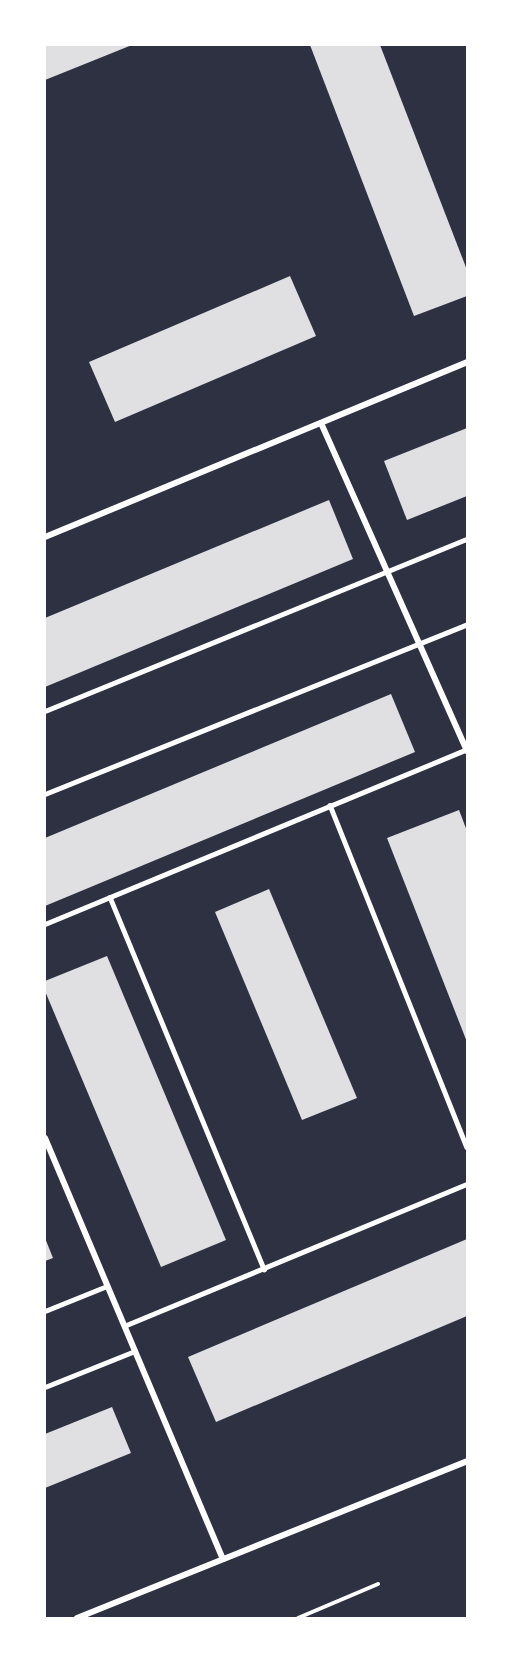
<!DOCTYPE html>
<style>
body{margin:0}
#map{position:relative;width:512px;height:1663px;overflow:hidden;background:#2d3142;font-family:Mulish,sans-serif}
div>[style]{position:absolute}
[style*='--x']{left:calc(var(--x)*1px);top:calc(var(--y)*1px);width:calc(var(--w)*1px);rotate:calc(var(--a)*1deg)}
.building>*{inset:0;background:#e0e0e3}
.path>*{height:4px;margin:-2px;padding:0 2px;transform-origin:2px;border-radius:2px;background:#fff}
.service>*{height:4.5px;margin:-2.25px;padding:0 2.25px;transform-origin:2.25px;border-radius:2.25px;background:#fff}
.minor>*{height:6px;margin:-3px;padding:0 3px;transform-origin:3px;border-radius:3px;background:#fff}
span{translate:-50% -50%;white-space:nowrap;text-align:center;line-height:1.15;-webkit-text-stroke:5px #fff;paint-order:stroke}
.frame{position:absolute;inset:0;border:46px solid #fff;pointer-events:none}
</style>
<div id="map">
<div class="building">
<div style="clip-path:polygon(45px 45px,132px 45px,45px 80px)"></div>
<div style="clip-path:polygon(310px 45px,380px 45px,467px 270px,467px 296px,414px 316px)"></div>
<div style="clip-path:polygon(290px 276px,316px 336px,115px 422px,89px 362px)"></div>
<div style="clip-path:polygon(467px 428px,467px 496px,407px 520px,384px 461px)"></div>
<div style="clip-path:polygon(329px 500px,353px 559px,45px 687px,45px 618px)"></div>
<div style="clip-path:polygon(391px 694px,415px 752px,45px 906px,45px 838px)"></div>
<div style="clip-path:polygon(459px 810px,467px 831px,467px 1042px,387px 838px)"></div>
<div style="clip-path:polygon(269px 889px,357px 1098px,302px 1120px,215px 912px)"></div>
<div style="clip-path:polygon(107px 956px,226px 1240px,161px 1267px,45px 991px,45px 981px)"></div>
<div style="clip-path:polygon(45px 1238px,53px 1258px,45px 1261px)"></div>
<div style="clip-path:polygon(467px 1239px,467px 1316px,216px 1422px,188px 1357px)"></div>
<div style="clip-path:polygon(112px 1407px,131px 1453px,45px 1488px,45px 1434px)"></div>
</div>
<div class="path">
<div style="--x:298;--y:1618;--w:87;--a:-23"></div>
</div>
<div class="service">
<div style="--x:45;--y:711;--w:456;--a:-22.2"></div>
<div style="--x:45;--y:794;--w:455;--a:-21.9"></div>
<div style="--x:330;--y:805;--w:368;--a:68.2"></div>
<div style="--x:110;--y:897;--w:403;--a:67.5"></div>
<div style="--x:45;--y:924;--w:457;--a:-22.5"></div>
<div style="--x:45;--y:1311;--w:67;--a:-22"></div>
<div style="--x:124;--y:1326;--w:371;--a:-22.5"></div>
<div style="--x:45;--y:1387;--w:97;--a:-21.8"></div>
</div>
<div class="minor">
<div style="--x:321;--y:423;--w:359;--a:66"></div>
<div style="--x:45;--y:537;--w:457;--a:-22.5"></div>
<div style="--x:45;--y:1138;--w:457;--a:67.1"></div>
<div style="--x:77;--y:1618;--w:420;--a:-21.9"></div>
</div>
<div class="frame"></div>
</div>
